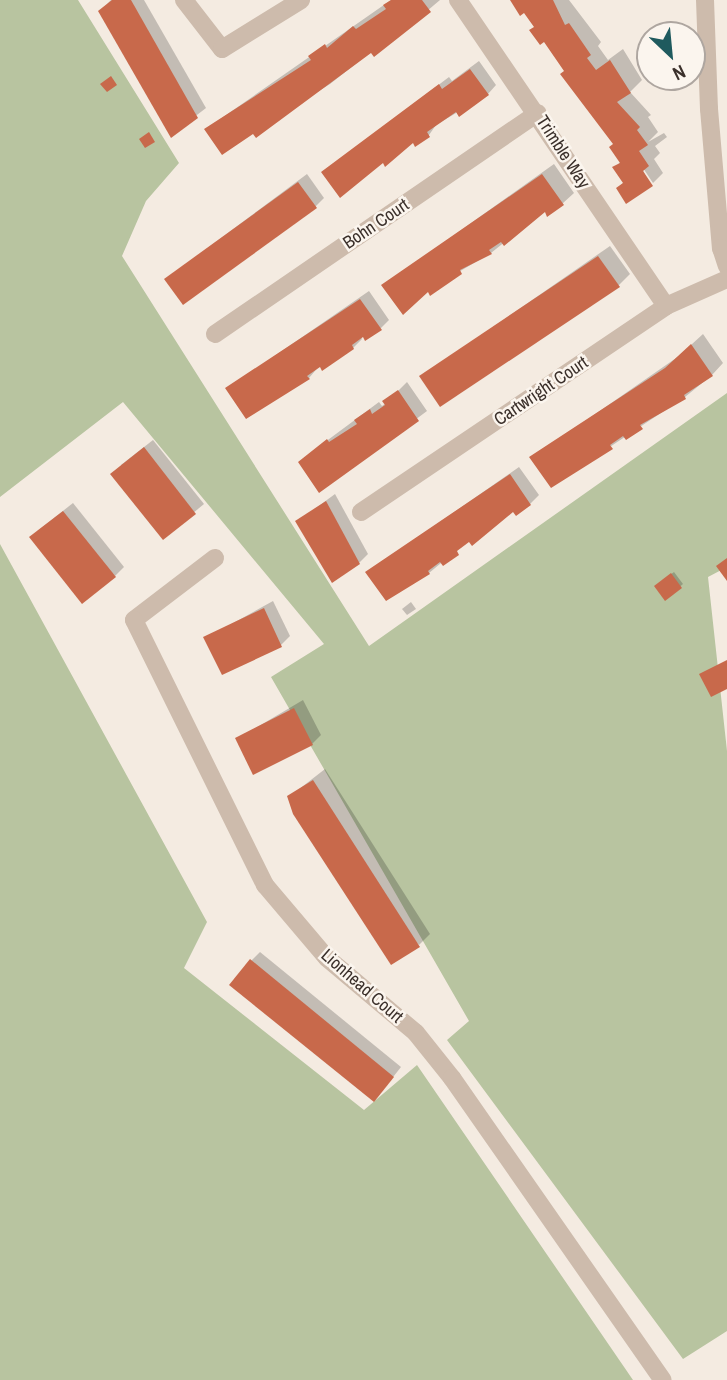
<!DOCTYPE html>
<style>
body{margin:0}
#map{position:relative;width:727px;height:1380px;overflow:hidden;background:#f4ebe1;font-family:"Archivo Narrow",sans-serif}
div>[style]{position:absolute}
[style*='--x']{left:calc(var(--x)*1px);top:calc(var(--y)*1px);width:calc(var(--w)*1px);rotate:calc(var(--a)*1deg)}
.green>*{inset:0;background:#b8c4a0}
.shadow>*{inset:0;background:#0003}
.building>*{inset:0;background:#c8694b}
.minor>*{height:18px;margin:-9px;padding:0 9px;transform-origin:9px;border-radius:9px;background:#cdbbac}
span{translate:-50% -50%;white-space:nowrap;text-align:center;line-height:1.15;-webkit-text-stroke:5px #fbf5ee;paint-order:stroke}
.street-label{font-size:18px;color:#3b302b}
.north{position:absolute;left:636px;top:21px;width:70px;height:70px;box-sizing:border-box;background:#fbf5ee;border:2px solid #aea6a0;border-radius:50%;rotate:154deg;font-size:19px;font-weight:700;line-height:28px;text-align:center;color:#3b302b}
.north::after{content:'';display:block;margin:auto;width:24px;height:32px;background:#1f5a5e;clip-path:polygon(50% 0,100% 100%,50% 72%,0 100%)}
</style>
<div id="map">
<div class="green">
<div style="clip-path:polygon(0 0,78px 0,179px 163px,146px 201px,122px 256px,369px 646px,727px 393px,727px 567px,708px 577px,727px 751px,727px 1331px,683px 1359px,447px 1040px,469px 1021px,271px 677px,324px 644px,123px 402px,0 497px)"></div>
<div style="clip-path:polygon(0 544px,207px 922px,184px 968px,364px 1110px,417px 1065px,633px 1380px,0 1380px)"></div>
</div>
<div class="shadow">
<div style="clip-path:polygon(111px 0,144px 0,206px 108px,171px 135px,100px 11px)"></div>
<div style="clip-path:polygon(391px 0,440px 0,375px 55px,372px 51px,330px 84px,253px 132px,206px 129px)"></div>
<div style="clip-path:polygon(512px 0,569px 0,601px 42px,598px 46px,608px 60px,623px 49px,642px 80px,630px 92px,651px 115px,648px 117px,658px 132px,648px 142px,664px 133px,667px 137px,655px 146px,660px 153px,654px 159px,663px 173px,653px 183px,639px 162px,650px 185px,618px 188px,624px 182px,615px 168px,621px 161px,615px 144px,525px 11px)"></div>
<div style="clip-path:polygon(479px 61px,496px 85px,488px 94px,436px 125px,429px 135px,413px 140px,386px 165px,383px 161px,323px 172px,449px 77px,452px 81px)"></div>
<div style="clip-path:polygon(554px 164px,574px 193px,562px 204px,545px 210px,491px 253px,428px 290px,384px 285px)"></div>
<div style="clip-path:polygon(307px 174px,324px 198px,315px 207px,166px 279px)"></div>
<div style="clip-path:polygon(610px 246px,630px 274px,619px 285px,421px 377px)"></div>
<div style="clip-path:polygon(369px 291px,389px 320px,381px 328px,357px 331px,362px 339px,353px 348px,320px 365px,309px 378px,227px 389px)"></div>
<div style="clip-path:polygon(703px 334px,723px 363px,712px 375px,685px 397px,551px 486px,532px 458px,679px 356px)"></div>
<div style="clip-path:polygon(407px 382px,427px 411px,320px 491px,309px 454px,379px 402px,382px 406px,386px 403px)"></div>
<div style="clip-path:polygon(153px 440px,204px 504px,163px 538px,121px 465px)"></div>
<div style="clip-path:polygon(519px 467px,539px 495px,530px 504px,514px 509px,469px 540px,429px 573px,368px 572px)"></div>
<div style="clip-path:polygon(335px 494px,368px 554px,359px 563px,297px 522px)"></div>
<div style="clip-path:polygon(73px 503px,124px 567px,115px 576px,40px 529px)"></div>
<div style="clip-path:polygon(674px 572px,683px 584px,665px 599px,658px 584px)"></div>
<div style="clip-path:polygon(273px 601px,290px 636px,281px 645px,206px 638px)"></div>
<div style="clip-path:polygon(411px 602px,416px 609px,407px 615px,402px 609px)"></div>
<div style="clip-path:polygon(303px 700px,321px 735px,312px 744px,237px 739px)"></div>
<div style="clip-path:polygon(325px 769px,430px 934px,419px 945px,289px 797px)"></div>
<div style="clip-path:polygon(260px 952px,401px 1067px,382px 1091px,251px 961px)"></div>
</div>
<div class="building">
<div style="clip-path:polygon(112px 0,131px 0,198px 118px,171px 138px,98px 11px)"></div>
<div style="clip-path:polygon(391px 0,422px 0,431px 12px,374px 57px,371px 53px,256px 138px,253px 134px,222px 155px,204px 129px,311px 60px,308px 56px,325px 44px,327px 48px,353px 26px,356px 29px,386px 9px,383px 5px)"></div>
<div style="clip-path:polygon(510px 0,553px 0,565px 25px,569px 23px,591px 55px,587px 58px,596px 70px,610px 60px,631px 93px,617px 102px,640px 127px,637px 130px,648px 145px,639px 151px,649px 166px,643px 171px,653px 186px,626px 204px,616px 188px,623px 183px,612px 167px,620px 163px,609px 147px,613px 144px,560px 74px,564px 71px,544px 42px,540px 45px,529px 30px,534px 27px,524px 13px,520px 16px)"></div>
<div style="clip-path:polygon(470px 69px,489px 95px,459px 117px,456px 112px,427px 132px,430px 137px,415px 147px,413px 143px,385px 167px,383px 163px,340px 198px,321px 172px,439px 84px,442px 89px)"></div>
<div style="clip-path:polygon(111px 76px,117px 85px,107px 92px,100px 84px)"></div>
<div style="clip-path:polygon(149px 132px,155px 142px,145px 148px,139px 139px)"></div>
<div style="clip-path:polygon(542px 174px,564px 205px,547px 217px,545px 212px,504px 246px,501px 242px,489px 250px,492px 254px,460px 270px,462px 274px,430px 296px,428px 292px,403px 315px,381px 285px)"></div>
<div style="clip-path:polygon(298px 182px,317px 208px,183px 305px,164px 279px)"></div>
<div style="clip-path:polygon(598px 256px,620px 287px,440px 407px,419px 376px)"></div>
<div style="clip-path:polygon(360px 299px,382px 330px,365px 341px,363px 337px,352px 345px,354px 349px,322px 371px,320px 367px,307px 376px,310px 379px,246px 419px,225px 388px)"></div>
<div style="clip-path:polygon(691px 344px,713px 376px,684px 395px,686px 399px,640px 425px,643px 429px,626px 440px,623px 436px,610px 445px,613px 449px,551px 488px,529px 457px,665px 368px)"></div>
<div style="clip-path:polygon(398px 390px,419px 421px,319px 493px,298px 462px,327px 439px,329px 442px,357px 424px,354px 420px,370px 409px,372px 414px,385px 405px,382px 401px)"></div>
<div style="clip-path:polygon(144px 447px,196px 514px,163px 540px,110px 474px)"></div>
<div style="clip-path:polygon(510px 474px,531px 505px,516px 516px,513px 512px,472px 546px,469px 542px,457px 551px,459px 555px,443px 566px,440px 562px,428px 571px,430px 574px,386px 601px,365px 572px)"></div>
<div style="clip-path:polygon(326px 501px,360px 564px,332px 583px,295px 521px)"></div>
<div style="clip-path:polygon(63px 511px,116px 577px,82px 604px,29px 537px)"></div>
<div style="clip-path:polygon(727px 558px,727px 581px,716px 566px)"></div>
<div style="clip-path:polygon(671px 573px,682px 588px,665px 601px,654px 586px)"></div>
<div style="clip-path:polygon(264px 608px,282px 647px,222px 675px,203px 637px)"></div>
<div style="clip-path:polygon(727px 660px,727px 689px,711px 697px,699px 674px)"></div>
<div style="clip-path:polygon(294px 708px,313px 745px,253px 775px,235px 738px)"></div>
<div style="clip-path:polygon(313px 780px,420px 947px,391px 965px,293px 814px,287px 796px)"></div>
<div style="clip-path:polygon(250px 959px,394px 1077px,374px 1102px,229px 985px)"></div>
</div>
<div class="minor">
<div style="--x:184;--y:0;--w:62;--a:52.2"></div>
<div style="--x:222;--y:49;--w:93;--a:-31.8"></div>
<div style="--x:458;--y:0;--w:370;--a:55.8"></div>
<div style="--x:705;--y:0;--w:109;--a:87.9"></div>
<div style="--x:709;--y:109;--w:140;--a:85.1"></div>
<div style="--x:721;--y:248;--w:19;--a:72"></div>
<div style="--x:215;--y:334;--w:391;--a:-34.4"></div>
<div style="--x:361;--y:512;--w:368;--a:-34"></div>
<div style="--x:666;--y:306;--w:67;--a:-23.9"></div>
<div style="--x:215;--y:558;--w:102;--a:142.6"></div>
<div style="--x:134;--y:620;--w:296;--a:63.7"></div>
<div style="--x:265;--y:885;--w:96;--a:49.7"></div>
<div style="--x:327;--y:958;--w:116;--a:40.1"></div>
<div style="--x:416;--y:1033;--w:58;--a:51.3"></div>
<div style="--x:452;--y:1078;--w:368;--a:55.1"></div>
</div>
<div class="street-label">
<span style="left:563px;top:152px;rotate:57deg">Trimble Way</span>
<span style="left:376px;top:224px;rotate:-34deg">Bohn Court</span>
<span style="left:541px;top:391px;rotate:-34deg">Cartwright Court</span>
<span style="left:362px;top:986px;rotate:41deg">Lionhead Court</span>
</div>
<div class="north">N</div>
</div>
